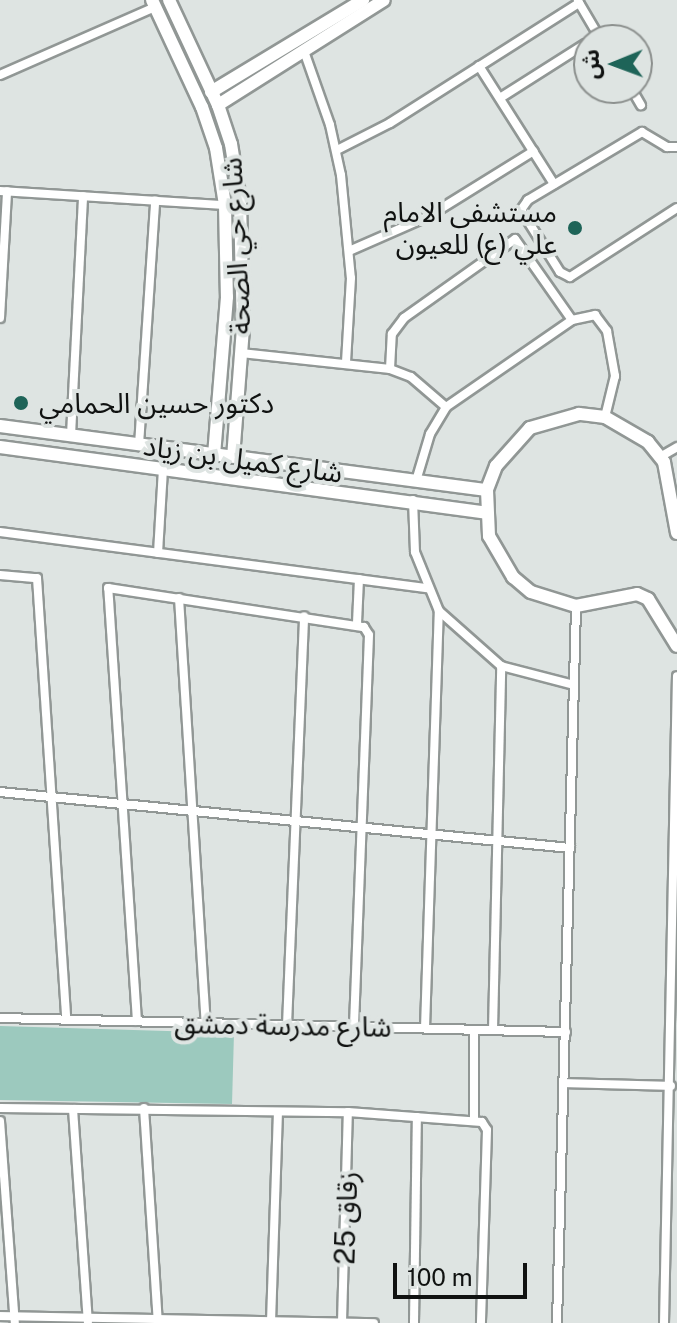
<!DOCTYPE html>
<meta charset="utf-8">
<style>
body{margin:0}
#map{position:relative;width:677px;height:1323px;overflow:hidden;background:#dee4e2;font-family:"Public Sans","Noto Sans Arabic",sans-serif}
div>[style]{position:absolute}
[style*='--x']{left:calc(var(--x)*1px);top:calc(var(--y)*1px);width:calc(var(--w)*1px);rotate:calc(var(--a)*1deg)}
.green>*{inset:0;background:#9cc9be}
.roads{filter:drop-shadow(2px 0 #919795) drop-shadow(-2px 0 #919795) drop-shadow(0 2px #919795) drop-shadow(0 -2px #919795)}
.street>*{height:8px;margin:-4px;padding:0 4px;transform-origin:4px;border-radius:4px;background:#fff}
.secondary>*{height:12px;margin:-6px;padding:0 6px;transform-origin:6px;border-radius:6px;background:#fff}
.dots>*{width:22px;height:22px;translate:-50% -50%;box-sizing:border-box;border:4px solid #dee4e2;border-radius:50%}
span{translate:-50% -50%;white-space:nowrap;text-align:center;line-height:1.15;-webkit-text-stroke:8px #dee4e2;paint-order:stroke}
.poi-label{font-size:28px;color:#101211}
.right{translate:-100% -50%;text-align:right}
.left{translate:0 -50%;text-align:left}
.street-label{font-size:28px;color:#101211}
.north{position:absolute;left:573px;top:24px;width:80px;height:80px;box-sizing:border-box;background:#dee4e2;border:2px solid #8c908e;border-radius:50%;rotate:269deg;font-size:22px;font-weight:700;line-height:32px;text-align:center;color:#101211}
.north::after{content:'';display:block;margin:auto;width:28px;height:36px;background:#1e6458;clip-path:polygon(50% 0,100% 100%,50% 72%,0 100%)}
.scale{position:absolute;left:393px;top:1263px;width:134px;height:36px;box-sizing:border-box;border:4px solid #101211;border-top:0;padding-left:10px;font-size:24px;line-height:28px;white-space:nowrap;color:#101211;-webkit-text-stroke:6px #dee4e2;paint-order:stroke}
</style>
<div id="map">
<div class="green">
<div style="clip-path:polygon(0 1026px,234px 1033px,232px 1104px,0 1100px)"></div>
</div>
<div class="roads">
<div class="street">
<div style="--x:578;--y:1;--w:45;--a:59.5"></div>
<div style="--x:304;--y:51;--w:78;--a:70.6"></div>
<div style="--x:330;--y:125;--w:51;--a:77.6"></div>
<div style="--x:341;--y:175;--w:103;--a:84.5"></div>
<div style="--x:351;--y:278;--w:84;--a:93.4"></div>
<div style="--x:479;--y:66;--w:140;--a:57.6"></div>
<div style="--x:0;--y:75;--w:169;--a:-23.7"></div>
<div style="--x:631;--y:88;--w:20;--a:60"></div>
<div style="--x:500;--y:98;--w:101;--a:-32.4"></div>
<div style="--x:677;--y:147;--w:10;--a:180"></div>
<div style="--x:667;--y:147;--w:29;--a:-149"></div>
<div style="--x:642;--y:132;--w:133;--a:149.2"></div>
<div style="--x:528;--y:200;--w:12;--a:125"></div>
<div style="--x:521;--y:210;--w:73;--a:57.8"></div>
<div style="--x:560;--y:272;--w:11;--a:27"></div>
<div style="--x:570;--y:277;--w:127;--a:-32.8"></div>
<div style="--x:337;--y:150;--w:59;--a:-27"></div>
<div style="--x:390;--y:123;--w:224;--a:-32.4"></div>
<div style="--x:0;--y:191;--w:225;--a:3.6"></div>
<div style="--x:349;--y:251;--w:87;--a:-23.6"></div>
<div style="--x:429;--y:216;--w:123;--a:-31.8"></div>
<div style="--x:0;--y:318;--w:127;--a:-86.8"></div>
<div style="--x:241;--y:353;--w:150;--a:6.1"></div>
<div style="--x:390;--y:369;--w:22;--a:21"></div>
<div style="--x:411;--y:377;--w:46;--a:40.6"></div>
<div style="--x:390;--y:369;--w:35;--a:-87"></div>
<div style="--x:392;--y:334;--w:20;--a:-53"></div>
<div style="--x:404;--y:318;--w:136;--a:-35.4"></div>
<div style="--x:515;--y:239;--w:99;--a:54.9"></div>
<div style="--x:71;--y:435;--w:239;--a:-87.1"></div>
<div style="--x:139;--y:445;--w:245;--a:-86.2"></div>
<div style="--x:660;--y:457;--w:20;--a:-30"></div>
<div style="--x:416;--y:481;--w:49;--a:-73.4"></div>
<div style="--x:430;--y:434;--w:31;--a:-59"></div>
<div style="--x:446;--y:407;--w:153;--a:-34.6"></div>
<div style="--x:572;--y:320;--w:24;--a:-12"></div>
<div style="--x:595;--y:315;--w:20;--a:53"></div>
<div style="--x:607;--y:331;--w:46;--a:79.9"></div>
<div style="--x:615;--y:376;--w:42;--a:103.7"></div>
<div style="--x:413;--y:500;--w:52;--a:87.8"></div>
<div style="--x:415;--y:552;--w:64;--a:67.9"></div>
<div style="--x:439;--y:611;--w:83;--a:41.6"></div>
<div style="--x:501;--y:666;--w:75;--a:14.6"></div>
<div style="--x:0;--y:532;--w:431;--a:7.5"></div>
<div style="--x:158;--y:553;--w:84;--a:-86.6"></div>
<div style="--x:0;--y:575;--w:37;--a:5"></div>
<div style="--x:37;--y:578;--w:442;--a:86.2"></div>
<div style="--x:179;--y:598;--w:426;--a:86.4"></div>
<div style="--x:357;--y:623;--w:44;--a:-87.4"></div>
<div style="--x:0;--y:792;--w:573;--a:5.61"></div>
<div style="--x:0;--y:1018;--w:566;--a:1.42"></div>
<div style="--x:137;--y:1021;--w:434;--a:-93.8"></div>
<div style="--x:108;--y:588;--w:259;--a:8.7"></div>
<div style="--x:364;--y:627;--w:9;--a:58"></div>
<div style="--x:369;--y:635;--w:392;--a:92.2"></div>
<div style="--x:287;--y:1025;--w:409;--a:-87.6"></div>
<div style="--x:425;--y:1028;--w:417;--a:-88.1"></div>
<div style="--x:493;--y:1030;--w:364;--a:-88.7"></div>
<div style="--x:565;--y:1083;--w:106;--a:1.6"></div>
<div style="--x:0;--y:1108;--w:348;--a:0.7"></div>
<div style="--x:348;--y:1112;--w:134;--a:4.3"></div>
<div style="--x:482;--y:1122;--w:9;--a:58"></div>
<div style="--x:487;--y:1130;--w:193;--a:91.8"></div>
<div style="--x:144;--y:1108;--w:214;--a:86.3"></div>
<div style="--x:73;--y:1109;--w:214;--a:86"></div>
<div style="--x:474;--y:1120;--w:90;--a:-90"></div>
<div style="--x:0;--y:1121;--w:203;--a:85.8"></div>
<div style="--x:0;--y:1316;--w:374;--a:1.1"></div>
<div style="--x:271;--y:1322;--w:209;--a:-88.1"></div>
<div style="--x:342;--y:1322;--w:210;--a:-88.4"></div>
<div style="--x:414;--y:1323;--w:206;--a:-89.2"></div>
<div style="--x:557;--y:1323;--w:717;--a:-88.48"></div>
<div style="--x:664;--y:1323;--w:647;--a:-88.85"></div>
</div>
<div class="secondary">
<div style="--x:152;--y:0;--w:118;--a:65"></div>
<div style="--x:202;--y:107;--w:43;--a:71.1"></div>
<div style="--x:216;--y:148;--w:58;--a:81"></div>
<div style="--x:225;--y:205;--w:92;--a:88.8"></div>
<div style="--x:227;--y:297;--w:158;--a:94.7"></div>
<div style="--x:169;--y:0;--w:116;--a:65"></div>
<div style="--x:218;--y:105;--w:41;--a:71.6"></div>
<div style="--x:231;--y:144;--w:57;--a:80.9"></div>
<div style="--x:240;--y:200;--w:128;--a:88.7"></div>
<div style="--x:243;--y:328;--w:129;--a:94.4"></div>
<div style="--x:211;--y:92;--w:178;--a:-31.2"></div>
<div style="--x:218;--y:105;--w:196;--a:-32.3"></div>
<div style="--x:0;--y:426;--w:491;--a:7.5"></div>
<div style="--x:0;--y:447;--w:489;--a:7.7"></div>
<div style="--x:677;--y:533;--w:72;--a:-100.4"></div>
<div style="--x:664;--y:462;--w:26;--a:-129"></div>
<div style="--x:648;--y:442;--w:50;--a:-149.8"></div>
<div style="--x:605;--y:417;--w:26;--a:-173"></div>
<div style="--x:579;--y:414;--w:51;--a:164.1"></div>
<div style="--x:530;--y:428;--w:51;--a:131.8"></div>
<div style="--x:496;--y:466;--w:26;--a:111"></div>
<div style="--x:487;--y:490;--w:46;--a:87.5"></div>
<div style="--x:489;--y:536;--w:48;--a:59.7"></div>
<div style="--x:513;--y:577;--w:23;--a:40"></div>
<div style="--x:531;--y:592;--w:47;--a:17.3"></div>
<div style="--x:576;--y:606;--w:62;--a:-11.1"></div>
<div style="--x:637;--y:594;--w:12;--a:24"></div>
<div style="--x:648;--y:599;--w:55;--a:58.3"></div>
</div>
</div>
<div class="dots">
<div style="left:575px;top:228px;background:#1e6458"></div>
<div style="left:21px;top:403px;background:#1e6458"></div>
</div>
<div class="poi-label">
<span class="right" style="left:557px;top:228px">مستشفى الامام<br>علي (ع) للعيون</span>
<span class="left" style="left:39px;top:403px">دكتور حسين الحمامي</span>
</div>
<div class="street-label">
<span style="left:236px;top:246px;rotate:-93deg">شارع حي الصحة</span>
<span style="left:243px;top:459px;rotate:8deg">شارع كميل بن زياد</span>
<span style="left:283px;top:1025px;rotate:1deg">شارع مدرسة دمشق</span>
<span style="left:346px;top:1218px;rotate:-88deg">زقاق 25</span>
</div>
<div class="north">ش</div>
<div class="scale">100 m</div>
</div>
